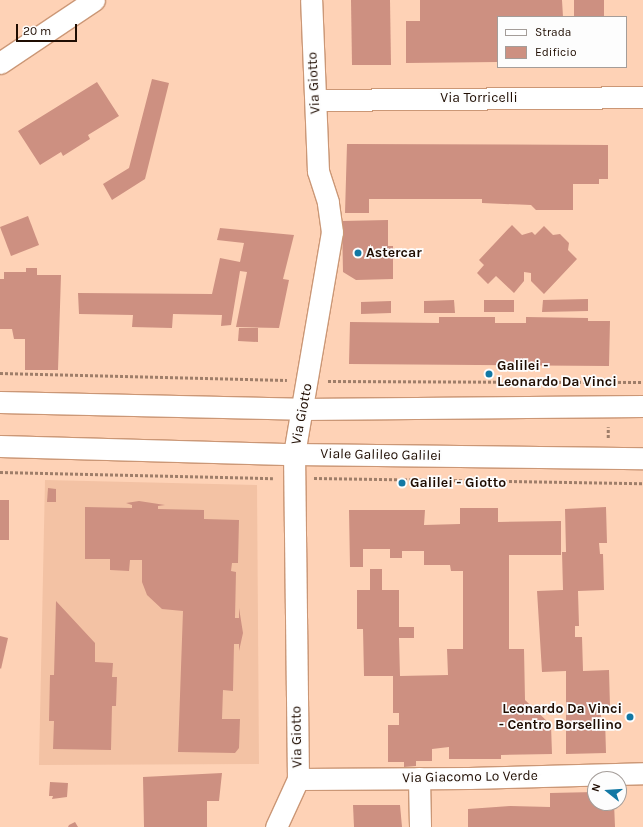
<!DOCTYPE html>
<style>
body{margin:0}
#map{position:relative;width:643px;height:827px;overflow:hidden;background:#fed2b6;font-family:Karla,sans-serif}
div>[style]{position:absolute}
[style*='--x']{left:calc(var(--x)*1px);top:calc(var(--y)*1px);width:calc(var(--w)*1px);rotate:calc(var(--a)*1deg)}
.built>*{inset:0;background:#f3c2a4}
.building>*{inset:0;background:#cd9081}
.path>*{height:2.5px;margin-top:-1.25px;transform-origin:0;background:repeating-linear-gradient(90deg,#9f7e69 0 3px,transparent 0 5px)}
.roads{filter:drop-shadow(1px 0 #cb9776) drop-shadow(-1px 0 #cb9776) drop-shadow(0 1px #cb9776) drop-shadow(0 -1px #cb9776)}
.minor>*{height:21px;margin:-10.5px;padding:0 10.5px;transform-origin:10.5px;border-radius:10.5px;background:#fff}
.dots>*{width:11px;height:11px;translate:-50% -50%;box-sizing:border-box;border:2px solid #fdfdfd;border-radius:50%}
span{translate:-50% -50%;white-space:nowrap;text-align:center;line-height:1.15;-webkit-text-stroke:3.5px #fdfdfd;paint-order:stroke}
.street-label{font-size:14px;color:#1f0d02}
.poi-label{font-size:14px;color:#1f0d02;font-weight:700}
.left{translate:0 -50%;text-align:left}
.right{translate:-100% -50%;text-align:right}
.legend{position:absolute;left:497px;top:16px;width:130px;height:52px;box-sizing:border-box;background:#fdfdfd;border:1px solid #a49d99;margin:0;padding:5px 7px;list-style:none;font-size:12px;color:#1f0d02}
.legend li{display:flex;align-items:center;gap:8px;height:20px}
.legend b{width:20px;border:1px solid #a49d99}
.north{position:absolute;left:587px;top:771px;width:40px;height:40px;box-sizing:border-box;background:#fdfdfd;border:1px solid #a49d99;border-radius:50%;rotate:287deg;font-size:11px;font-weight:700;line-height:16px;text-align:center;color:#1f0d02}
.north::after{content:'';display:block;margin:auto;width:14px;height:18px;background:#1278a4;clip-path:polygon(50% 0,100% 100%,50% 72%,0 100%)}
.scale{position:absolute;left:16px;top:24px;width:61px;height:18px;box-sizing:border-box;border:2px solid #1f0d02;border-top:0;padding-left:5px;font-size:12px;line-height:14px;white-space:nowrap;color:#1f0d02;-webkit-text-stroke:3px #fdfdfd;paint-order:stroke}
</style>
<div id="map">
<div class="built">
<div style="clip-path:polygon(45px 480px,257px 485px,259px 764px,39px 765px)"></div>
</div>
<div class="building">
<div style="clip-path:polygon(351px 0,390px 0,391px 65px,352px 65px)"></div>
<div style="clip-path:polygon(420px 0,562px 0,563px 17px,498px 17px,498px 62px,406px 63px,406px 21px,420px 21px)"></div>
<div style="clip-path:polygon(574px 0,604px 0,604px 17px,574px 17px)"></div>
<div style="clip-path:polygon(152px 79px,169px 83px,145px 179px,112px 200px,103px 184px,129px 168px)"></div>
<div style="clip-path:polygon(97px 82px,119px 116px,88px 135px,90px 139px,63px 156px,61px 152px,40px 165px,18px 131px)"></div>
<div style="clip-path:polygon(347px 144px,608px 145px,608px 179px,599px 179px,599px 184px,573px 184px,573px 210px,536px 210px,531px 205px,482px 203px,482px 199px,369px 199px,369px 213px,345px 213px)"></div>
<div style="clip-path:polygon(28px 216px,39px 245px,11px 256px,0 227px)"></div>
<div style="clip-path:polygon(388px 220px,388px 246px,393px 246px,393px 279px,356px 280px,343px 272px,342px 221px)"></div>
<div style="clip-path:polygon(512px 225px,522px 235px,532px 232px,535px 235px,544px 226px,553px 235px,560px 234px,569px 243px,568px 250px,577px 259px,544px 294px,531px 281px,531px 273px,524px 272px,524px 281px,514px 293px,496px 276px,488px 284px,477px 273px,484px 265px,479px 260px)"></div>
<div style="clip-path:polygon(220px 228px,294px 235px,283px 279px,289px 280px,279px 328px,236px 327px,247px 272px,240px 271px,231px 325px,221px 326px,222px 315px,173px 314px,172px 328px,132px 327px,133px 315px,79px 314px,78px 293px,212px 294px,220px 258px,240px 262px,244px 243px,217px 240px)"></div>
<div style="clip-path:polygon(26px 268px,37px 268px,37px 275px,61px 275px,58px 370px,25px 370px,25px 339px,14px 339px,12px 329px,0 329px,0 279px,4px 279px,4px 272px,26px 272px)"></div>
<div style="clip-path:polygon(588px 299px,588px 311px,542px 312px,543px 300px)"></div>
<div style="clip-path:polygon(454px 300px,455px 313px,424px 313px,424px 301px)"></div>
<div style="clip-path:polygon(484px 300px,514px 300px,514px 312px,484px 312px)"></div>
<div style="clip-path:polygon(391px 301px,391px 313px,361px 314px,361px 302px)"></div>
<div style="clip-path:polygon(439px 317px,495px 317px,495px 323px,526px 323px,526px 317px,588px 318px,588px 321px,610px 321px,609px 366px,349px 364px,350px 322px,439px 323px)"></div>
<div style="clip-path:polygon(239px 328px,258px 328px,258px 342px,238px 341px)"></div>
<div style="clip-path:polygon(48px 488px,56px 489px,56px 502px,47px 502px)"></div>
<div style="clip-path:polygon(0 500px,9px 500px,9px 540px,0 540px)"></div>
<div style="clip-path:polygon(139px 501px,165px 505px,158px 506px,158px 509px,204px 510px,204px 519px,239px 520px,238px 563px,232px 563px,231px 571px,236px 572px,235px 618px,239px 618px,239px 608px,243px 633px,239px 651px,239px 644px,234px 644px,233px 691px,223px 690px,222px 719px,240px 719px,239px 748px,235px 753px,178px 752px,183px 611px,162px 609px,147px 595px,142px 582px,142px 560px,130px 560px,129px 571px,110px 570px,110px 559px,85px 559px,85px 507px,132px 508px,132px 505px,126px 503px)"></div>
<div style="clip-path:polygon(606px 507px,607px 543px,599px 543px,600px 554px,603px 554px,604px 590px,578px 591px,579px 626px,575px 626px,575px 637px,582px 637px,583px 671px,609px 670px,610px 707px,601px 707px,601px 719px,605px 718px,606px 753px,566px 754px,566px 671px,542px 672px,537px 591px,563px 590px,562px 552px,566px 552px,565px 509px)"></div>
<div style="clip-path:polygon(460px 508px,498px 508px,498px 522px,561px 521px,561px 555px,509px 555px,509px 649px,524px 649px,525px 700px,551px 725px,552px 754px,501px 755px,501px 759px,449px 759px,449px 747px,432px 749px,432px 761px,416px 761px,416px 766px,404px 767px,404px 762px,388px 762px,388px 725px,399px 725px,399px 713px,393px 713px,393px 676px,364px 676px,363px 629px,357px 629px,357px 590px,370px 590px,370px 569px,382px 569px,382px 590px,399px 590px,399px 627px,414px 627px,414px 638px,399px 638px,400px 676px,448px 675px,447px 649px,463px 649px,463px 571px,451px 571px,450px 565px,424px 565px,424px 551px,402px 551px,402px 558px,390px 558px,390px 549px,363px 549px,363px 567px,350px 567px,349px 510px,425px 510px,424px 525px,460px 524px)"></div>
<div style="clip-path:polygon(56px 601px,95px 643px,95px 662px,113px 663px,112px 677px,117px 677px,116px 706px,112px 706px,111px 750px,53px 749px,54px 721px,49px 721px,50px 675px,54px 675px)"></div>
<div style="clip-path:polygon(0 636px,8px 638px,1px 669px,0 668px)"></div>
<div style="clip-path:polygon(222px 773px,219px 801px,207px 801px,207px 827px,144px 827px,143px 777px)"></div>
<div style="clip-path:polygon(50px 782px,68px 783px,67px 797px,52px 799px,53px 796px,49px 796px)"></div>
<div style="clip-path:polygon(595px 792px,595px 803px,614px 803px,615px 827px,468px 827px,468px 809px,510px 806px,550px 807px,550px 793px)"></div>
<div style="clip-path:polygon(353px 805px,400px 805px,402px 827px,354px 827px)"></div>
<div style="clip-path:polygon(75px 822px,78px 827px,68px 827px,69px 825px)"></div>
</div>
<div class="path">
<div style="--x:0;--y:373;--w:287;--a:1.4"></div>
<div style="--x:328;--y:381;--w:315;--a:0.2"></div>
<div style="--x:608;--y:438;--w:11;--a:-90"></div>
<div style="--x:0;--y:472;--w:273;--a:1.3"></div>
<div style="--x:314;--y:478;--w:329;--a:0.9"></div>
</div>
<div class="roads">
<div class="minor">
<div style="--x:0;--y:63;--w:113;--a:-33.8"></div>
<div style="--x:316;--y:100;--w:327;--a:-0.5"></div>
<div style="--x:0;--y:402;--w:301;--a:1.3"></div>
<div style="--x:301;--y:409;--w:342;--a:-0.5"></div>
<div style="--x:0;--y:446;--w:294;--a:1.6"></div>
<div style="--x:294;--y:454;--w:349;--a:0.7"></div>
<div style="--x:419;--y:778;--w:49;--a:88.8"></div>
<div style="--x:298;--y:779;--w:171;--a:-0.3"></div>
<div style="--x:469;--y:778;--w:174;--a:-1.6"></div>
<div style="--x:276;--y:827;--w:53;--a:-65.4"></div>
<div style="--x:298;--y:779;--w:325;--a:-90.7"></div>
<div style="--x:294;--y:454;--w:225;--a:-80.3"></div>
<div style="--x:332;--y:232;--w:30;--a:-98"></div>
<div style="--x:328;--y:202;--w:33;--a:-108"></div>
<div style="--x:318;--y:171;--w:171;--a:-92.3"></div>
</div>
</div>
<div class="dots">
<div style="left:358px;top:253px;background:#1278a4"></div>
<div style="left:489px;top:374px;background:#1278a4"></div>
<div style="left:402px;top:483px;background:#1278a4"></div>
<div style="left:630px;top:717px;background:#1278a4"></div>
</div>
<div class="street-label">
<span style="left:314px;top:83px;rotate:-93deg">Via Giotto</span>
<span style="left:479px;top:98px">Via Torricelli</span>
<span style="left:302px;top:414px;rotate:-79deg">Via Giotto</span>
<span style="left:381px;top:455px;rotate:1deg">Viale Galileo Galilei</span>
<span style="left:297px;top:737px;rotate:-91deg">Via Giotto</span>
<span style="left:470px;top:777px;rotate:-1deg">Via Giacomo Lo Verde</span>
</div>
<div class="poi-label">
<span class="left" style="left:366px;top:253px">Astercar</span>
<span class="left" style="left:497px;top:374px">Galilei -<br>Leonardo Da Vinci</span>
<span class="left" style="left:410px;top:483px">Galilei - Giotto</span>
<span class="right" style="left:622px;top:717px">Leonardo Da Vinci<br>- Centro Borsellino</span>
</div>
<ul class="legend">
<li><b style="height:5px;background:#fff"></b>Strada</li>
<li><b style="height:11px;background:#cd9081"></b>Edificio</li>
</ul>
<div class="north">N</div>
<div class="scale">20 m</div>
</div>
